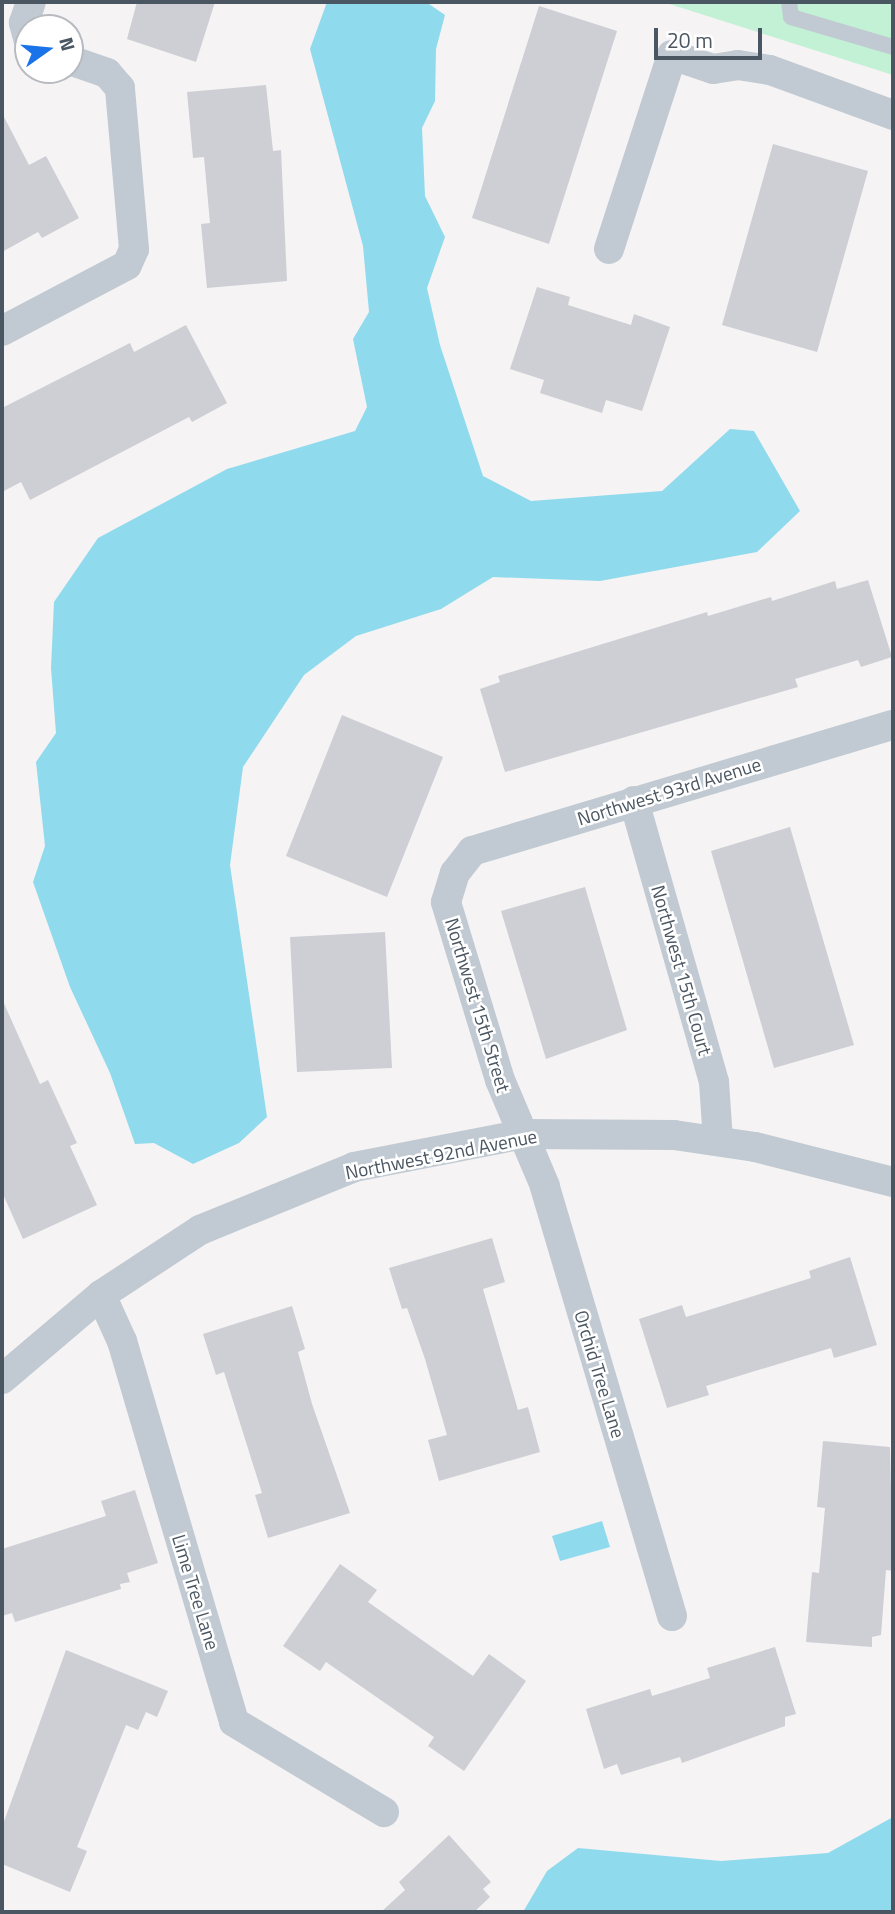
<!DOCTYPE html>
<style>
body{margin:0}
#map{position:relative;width:895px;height:1914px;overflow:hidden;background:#f5f3f3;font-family:"Titillium Web",sans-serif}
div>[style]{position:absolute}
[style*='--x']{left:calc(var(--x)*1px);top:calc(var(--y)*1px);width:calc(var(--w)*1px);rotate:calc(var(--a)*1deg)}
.green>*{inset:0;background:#c3f1d5}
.water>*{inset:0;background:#90daee}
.building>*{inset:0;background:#cdcfd5}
.lane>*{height:16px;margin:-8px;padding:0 8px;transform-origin:8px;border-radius:8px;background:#c1cad2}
.street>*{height:30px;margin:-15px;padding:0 15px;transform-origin:15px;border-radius:15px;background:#c1cad2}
span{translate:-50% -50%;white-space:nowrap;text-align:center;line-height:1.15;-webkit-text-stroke:5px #fff;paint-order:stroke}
.street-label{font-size:19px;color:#4a5661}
.frame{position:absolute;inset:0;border:4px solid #4a5661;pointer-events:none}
.north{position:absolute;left:14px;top:14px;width:70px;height:70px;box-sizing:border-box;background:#fff;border:2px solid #b7bbc0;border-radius:50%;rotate:75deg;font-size:19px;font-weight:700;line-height:28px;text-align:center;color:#4a5661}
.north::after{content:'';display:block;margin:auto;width:24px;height:32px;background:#1a73e8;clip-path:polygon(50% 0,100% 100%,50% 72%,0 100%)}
.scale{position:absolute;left:654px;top:28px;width:108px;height:32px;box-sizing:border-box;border:4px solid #4a5661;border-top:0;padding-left:9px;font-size:21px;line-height:24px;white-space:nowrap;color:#4a5661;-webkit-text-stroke:5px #fff;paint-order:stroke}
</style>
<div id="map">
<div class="green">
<div style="clip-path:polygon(663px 2px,893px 2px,893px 75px)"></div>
</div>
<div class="water">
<div style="clip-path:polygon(327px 2px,426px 2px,445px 15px,436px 49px,435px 101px,422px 128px,425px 196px,445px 237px,427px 288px,440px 345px,483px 476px,531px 501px,662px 491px,730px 429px,754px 431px,800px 511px,757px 552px,600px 581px,493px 577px,441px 609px,356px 636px,304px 675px,243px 767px,230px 865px,267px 1117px,239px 1143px,193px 1164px,154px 1143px,135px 1144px,110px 1073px,70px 987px,33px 882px,45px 846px,36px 762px,56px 733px,51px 668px,54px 602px,98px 538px,227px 469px,355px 431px,367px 407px,353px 339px,369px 312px,363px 246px,310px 49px)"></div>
<div style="clip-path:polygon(602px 1521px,610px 1547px,560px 1561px,552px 1536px)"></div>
<div style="clip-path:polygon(893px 1817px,893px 1912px,523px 1912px,547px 1871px,578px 1848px,721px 1861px,828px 1853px)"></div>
</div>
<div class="building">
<div style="clip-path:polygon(137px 2px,215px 2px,196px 62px,127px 39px)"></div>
<div style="clip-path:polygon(539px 6px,617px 31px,549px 244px,472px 218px)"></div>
<div style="clip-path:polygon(266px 85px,273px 151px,281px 150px,287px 281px,207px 288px,201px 224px,210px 223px,204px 157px,193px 158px,187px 92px)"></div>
<div style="clip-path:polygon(2px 113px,29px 165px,46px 156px,79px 218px,42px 238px,38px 232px,2px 252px)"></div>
<div style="clip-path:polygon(773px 144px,868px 171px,817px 352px,722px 325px)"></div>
<div style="clip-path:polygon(537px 287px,570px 297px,568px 305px,631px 325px,634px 314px,670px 327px,642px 411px,606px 400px,602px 413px,540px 393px,544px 380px,510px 369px)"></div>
<div style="clip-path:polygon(186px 325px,227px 403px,192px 422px,189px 417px,30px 500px,21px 482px,2px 492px,2px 408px,130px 343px,134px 352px)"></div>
<div style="clip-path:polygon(868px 580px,892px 657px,861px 667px,858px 660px,795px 679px,798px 687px,505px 772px,480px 689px,500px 682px,498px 676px,707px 612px,708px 616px,771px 597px,772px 601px,835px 581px,837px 589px)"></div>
<div style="clip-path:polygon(342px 715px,443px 757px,387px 897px,286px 856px)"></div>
<div style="clip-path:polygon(790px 827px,854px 1045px,774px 1068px,711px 851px)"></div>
<div style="clip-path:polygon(585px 887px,627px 1030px,546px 1059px,501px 911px)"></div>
<div style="clip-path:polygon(385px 932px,392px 1068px,297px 1072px,290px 937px)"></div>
<div style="clip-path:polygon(2px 999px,40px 1084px,48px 1080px,77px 1143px,70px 1146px,97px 1205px,23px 1239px,2px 1192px)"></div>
<div style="clip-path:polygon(492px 1238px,505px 1282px,483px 1289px,518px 1410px,528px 1407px,540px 1452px,439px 1481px,428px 1440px,447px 1435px,425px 1359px,407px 1308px,402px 1309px,389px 1268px)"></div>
<div style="clip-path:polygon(850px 1257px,877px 1345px,834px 1358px,831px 1348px,706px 1386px,709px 1395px,667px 1408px,639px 1319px,682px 1305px,686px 1317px,811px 1278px,809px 1271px)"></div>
<div style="clip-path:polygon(292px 1306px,305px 1349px,298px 1352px,312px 1404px,350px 1513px,268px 1538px,255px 1495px,262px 1493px,224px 1372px,216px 1375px,203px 1334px)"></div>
<div style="clip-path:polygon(823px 1441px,890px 1447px,893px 1571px,886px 1570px,881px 1635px,872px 1637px,872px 1647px,806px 1642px,812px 1572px,819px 1573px,825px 1508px,817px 1507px)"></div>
<div style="clip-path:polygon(135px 1490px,158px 1563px,127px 1573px,130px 1582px,120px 1584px,121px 1589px,15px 1622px,12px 1613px,2px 1616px,2px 1549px,106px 1516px,101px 1501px)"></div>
<div style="clip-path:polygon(340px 1564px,377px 1590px,368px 1602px,473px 1676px,489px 1654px,526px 1681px,464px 1771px,428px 1746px,434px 1737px,326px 1662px,320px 1671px,283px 1646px)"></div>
<div style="clip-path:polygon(775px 1647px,796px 1714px,785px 1717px,785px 1726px,682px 1763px,680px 1757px,621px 1775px,617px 1764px,604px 1769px,586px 1709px,650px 1689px,652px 1696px,710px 1678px,707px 1668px)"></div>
<div style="clip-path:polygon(66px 1650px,168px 1691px,157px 1717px,146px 1712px,138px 1730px,126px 1725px,77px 1847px,87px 1851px,70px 1892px,2px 1864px,2px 1827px)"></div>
<div style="clip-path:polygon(449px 1835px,491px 1882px,483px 1889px,490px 1897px,474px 1912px,381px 1912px,405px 1890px,399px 1882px)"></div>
</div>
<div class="lane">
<div style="--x:789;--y:2;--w:15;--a:82"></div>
<div style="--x:791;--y:17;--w:106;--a:16.4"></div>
</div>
<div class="street">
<div style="--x:28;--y:38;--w:16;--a:-105"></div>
<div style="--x:24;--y:23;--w:22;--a:-72"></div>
<div style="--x:609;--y:249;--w:204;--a:-72"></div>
<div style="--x:672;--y:55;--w:43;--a:18.9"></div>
<div style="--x:713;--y:69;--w:25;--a:-9"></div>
<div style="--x:738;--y:65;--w:32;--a:9"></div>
<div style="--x:770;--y:70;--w:131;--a:20.1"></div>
<div style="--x:2;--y:331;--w:141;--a:-27.8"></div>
<div style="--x:127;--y:265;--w:17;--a:-66"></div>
<div style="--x:134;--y:249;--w:162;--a:-95"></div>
<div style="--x:120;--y:88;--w:20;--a:-131"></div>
<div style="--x:107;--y:73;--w:39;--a:-161"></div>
<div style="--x:634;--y:801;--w:292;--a:74.1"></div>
<div style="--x:714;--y:1082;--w:58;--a:86.1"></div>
<div style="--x:101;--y:1295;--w:51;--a:65.5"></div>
<div style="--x:122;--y:1341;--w:397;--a:73.6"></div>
<div style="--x:234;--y:1722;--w:175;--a:31"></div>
<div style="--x:2;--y:1379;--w:130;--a:-40.3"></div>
<div style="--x:101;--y:1295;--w:118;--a:-33.3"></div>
<div style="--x:200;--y:1230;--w:166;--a:-22.2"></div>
<div style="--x:354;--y:1167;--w:172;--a:-11"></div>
<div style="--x:523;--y:1134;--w:151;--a:0.4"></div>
<div style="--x:674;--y:1135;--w:82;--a:8.4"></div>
<div style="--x:755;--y:1147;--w:142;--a:14.2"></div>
<div style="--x:672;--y:1616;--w:448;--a:-106.5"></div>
<div style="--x:545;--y:1186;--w:115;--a:-113"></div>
<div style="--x:500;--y:1080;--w:186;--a:-106.9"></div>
<div style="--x:446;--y:902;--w:30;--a:-73"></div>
<div style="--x:455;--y:873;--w:28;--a:-52"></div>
<div style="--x:472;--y:851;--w:439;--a:-16.7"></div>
</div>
<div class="street-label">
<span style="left:669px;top:791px;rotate:-17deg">Northwest 93rd Avenue</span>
<span style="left:682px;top:970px;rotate:74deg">Northwest 15th Court</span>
<span style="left:478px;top:1005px;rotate:73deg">Northwest 15th Street</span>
<span style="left:441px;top:1154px;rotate:-11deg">Northwest 92nd Avenue</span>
<span style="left:600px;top:1374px;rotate:73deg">Orchid Tree Lane</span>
<span style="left:196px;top:1592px;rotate:73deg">Lime Tree Lane</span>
</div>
<div class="frame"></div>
<div class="north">N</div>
<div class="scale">20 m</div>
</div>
